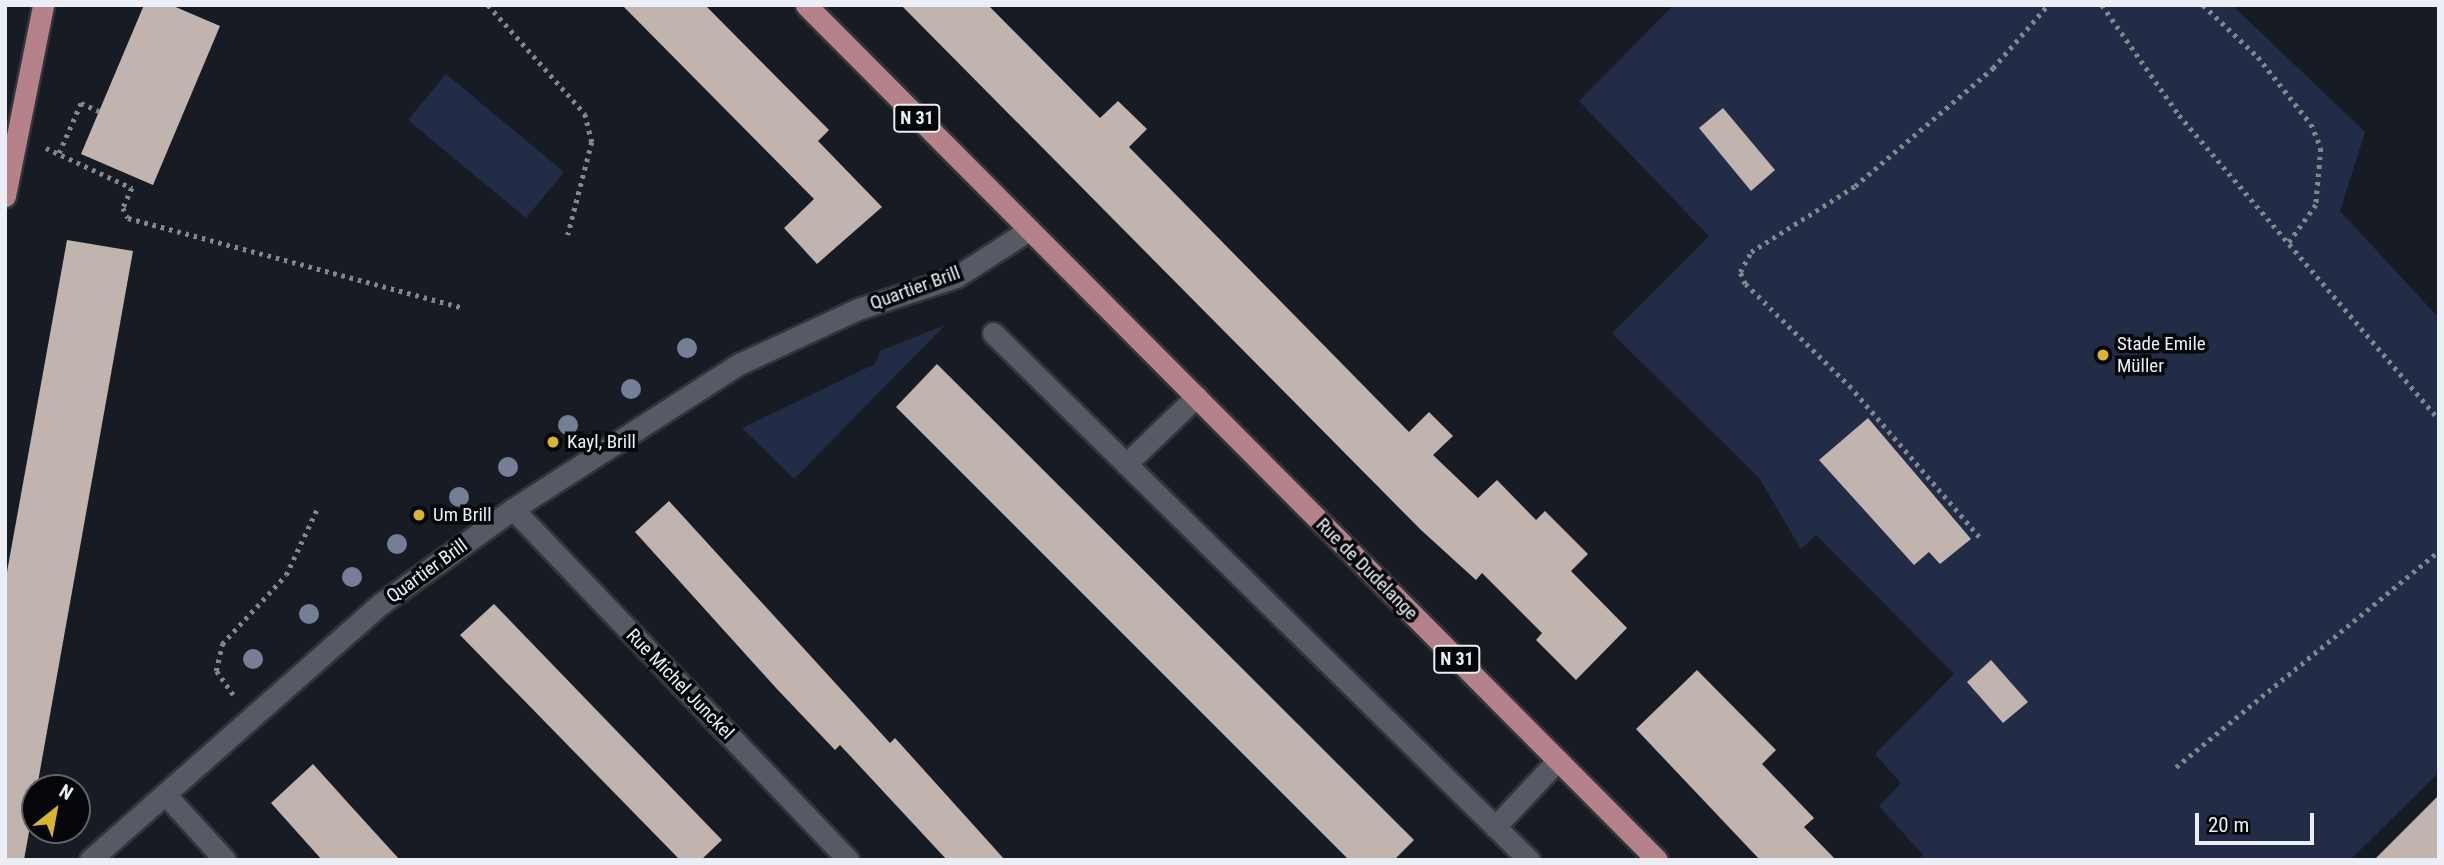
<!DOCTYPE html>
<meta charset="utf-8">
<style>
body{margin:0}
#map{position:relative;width:2444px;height:865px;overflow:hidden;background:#171b23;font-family:"Roboto Condensed",sans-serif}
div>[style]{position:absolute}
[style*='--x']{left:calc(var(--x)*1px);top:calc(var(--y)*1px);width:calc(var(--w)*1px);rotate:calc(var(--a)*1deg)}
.green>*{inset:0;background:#232c46}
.building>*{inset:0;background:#c1b3ad}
.path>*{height:4.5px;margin-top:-2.25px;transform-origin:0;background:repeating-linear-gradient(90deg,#82868d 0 3.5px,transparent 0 8.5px)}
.roads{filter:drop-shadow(2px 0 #32343a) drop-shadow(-2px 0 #32343a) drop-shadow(0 2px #32343a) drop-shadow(0 -2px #32343a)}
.minor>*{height:21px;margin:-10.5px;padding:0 10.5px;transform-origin:10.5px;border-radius:10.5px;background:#565a65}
.major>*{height:21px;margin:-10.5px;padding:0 10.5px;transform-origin:10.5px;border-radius:10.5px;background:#b5828a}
.trees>*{width:20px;height:20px;margin:-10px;border-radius:50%;background:#747f97}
.dots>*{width:19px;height:19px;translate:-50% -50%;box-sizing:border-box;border:4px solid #050609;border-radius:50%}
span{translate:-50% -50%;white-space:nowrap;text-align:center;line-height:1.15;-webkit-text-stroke:7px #050609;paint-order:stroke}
.shield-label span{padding:2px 5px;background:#050609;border:2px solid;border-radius:5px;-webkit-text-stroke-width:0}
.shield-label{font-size:18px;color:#ebeef4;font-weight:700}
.street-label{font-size:19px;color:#ebeef4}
.poi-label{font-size:19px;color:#ebeef4}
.left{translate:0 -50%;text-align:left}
.frame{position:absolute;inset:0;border:7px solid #ebeef4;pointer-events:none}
.north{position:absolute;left:21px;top:774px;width:70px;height:70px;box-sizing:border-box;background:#050609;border:2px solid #616367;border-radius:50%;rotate:31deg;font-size:19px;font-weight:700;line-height:28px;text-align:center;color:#ebeef4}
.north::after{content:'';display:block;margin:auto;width:24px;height:32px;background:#dab333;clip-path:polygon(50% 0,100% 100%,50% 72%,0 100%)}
.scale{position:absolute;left:2195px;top:813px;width:119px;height:32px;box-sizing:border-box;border:4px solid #ebeef4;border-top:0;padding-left:9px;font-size:21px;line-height:24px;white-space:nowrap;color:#ebeef4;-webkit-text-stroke:5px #050609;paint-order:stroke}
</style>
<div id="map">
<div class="green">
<div style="clip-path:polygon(1674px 5px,2232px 5px,2365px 132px,2340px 211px,2439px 318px,2439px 772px,2350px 860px,1918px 860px,1923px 855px,1879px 806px,1901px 783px,1875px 754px,1954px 674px,1816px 535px,1801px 549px,1759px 478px,1612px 333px,1709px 236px,1579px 101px)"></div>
<div style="clip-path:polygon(446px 74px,564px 172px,526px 218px,408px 120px)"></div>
<div style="clip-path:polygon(945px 325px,794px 479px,742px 428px,875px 364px,880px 351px)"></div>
</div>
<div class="building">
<div style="clip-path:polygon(144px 5px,171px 5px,220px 26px,153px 185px,81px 154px)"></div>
<div style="clip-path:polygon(622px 5px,705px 5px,829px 130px,818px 141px,882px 207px,817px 264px,784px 228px,814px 199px)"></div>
<div style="clip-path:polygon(901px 5px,988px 5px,1100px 118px,1118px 101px,1147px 129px,1129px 147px,1409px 432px,1429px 412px,1453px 436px,1433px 455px,1478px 498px,1497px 480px,1536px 520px,1545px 511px,1588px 554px,1571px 571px,1627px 628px,1576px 680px,1536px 640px,1542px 633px,1482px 573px,1476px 580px,1421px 530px)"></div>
<div style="clip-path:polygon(1723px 108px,1775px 170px,1751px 191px,1699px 128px)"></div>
<div style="clip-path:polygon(67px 240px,133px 251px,24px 860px,5px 860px,5px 583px)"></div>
<div style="clip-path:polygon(937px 364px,1414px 840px,1394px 860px,1349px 860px,896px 407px)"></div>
<div style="clip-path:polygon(1868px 418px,1971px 539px,1940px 564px,1929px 552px,1914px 565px,1819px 460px)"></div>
<div style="clip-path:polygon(669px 501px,890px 743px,895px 738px,1005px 860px,947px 860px,840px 745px,835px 750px,776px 688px,635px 532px)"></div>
<div style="clip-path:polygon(494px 604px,722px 840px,701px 860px,680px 860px,460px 635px)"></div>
<div style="clip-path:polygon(1991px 660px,2028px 702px,2003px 723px,1967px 682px)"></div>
<div style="clip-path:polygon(1697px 670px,1776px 750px,1762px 764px,1814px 818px,1804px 827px,1836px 860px,1760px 860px,1636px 729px)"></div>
<div style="clip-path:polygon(313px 764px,349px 804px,400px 860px,322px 860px,271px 803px)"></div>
<div style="clip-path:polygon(2439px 795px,2439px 860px,2374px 860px)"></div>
</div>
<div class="path">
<div style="--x:488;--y:5;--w:146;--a:48.3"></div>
<div style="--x:585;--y:114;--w:29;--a:76"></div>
<div style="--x:592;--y:142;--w:96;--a:104.5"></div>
<div style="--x:2102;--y:5;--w:134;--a:55"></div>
<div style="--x:2179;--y:115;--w:400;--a:49.5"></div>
<div style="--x:2203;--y:5;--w:76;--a:43.4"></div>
<div style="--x:2258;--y:57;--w:85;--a:51.7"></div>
<div style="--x:2311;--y:124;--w:26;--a:67"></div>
<div style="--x:2321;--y:148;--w:57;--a:95"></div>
<div style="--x:2316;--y:205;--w:48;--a:125.7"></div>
<div style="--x:46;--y:148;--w:95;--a:24.9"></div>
<div style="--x:132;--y:188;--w:22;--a:114"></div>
<div style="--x:123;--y:208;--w:11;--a:63"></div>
<div style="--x:128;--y:218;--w:344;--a:15"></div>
<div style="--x:59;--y:153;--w:55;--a:-66.3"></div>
<div style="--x:81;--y:103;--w:20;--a:24"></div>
<div style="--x:1979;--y:537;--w:196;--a:-130.7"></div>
<div style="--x:1851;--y:388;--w:148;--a:-135.5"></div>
<div style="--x:1745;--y:284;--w:13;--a:-113"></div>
<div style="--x:1740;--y:272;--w:23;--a:-61"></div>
<div style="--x:1751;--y:252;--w:123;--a:-32.4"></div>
<div style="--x:1855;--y:186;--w:182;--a:-40.5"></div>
<div style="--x:1993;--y:68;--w:84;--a:-48.9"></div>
<div style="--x:233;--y:695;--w:29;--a:-125"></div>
<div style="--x:216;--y:671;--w:28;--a:-77"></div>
<div style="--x:222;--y:644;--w:94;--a:-47.2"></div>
<div style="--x:286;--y:575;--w:73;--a:-64.8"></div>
<div style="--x:2176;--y:767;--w:340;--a:-39.4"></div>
</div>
<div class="roads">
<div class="minor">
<div style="--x:993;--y:333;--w:752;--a:44.51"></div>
<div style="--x:1126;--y:464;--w:98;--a:-43.8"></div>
<div style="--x:513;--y:509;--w:485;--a:46.3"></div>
<div style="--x:165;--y:794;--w:89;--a:47.7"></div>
<div style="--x:1495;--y:827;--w:92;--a:-46.8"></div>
<div style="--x:90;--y:860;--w:389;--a:-41.4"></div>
<div style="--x:382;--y:603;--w:161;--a:-35.7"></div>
<div style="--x:513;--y:509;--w:269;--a:-32.7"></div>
<div style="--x:739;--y:364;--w:131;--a:-24.8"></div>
<div style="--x:858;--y:309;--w:103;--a:-18.1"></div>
<div style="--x:956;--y:277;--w:87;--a:-32.8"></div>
</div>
<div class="major">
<div style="--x:806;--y:5;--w:1206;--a:45.13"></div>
<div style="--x:5;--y:196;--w:195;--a:-78.7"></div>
</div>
</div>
<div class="trees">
<div style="left:687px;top:348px"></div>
<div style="left:631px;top:389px"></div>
<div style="left:568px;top:425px"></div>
<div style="left:508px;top:467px"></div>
<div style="left:459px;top:497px"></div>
<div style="left:397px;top:544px"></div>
<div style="left:352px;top:577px"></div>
<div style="left:309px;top:614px"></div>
<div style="left:253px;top:659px"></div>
</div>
<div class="dots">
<div style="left:2103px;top:355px;background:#dab333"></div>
<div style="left:553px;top:442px;background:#dab333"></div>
<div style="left:419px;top:515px;background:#dab333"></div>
</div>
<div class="shield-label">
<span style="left:917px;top:118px">N 31</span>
<span style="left:1457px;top:659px">N 31</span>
</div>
<div class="street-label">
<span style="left:915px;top:288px;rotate:-20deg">Quartier Brill</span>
<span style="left:1367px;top:569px;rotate:45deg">Rue de Dudelange</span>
<span style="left:427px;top:571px;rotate:-36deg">Quartier Brill</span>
<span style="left:680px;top:684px;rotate:46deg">Rue Michel Junckel</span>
</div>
<div class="poi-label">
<span class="left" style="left:2117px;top:355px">Stade Emile<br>Müller</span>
<span class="left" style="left:567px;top:442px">Kayl, Brill</span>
<span class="left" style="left:433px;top:515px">Um Brill</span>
</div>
<div class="frame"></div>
<div class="north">N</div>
<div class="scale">20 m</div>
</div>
